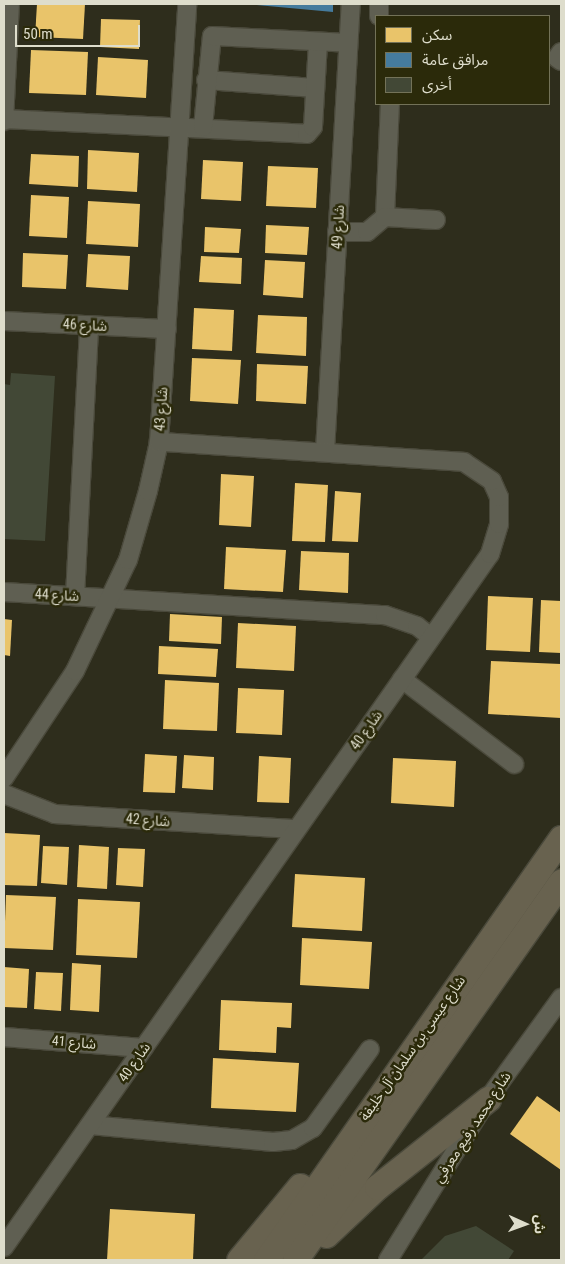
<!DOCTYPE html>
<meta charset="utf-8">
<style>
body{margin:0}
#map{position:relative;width:565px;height:1264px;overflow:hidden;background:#2e2d1c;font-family:"Roboto Condensed","Noto Sans Arabic",sans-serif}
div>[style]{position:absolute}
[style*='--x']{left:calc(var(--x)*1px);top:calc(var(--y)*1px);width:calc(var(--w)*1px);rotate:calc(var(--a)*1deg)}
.homes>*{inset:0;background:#e9c46a}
.public>*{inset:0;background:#457b9d}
.building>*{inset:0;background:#424836}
.roads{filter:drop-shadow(1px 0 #4a493b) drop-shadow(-1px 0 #4a493b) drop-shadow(0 1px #4a493b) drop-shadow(0 -1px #4a493b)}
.minor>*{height:18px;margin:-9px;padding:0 9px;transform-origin:9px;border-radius:9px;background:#5f5f52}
.highway>*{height:25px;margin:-12.5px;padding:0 12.5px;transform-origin:12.5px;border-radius:12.5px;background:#68624f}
span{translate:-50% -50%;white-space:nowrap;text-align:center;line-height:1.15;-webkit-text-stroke:5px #2b2a0a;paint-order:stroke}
.street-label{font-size:14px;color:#deddcc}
.frame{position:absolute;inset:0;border:5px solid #deddcc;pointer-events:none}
.legend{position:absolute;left:375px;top:15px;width:175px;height:90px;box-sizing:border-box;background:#2b2a0a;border:1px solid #737258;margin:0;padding:6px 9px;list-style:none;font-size:15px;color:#deddcc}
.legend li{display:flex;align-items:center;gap:10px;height:25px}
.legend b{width:25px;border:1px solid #737258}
.north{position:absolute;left:500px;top:1199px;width:50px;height:50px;-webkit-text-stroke:4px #2b2a0a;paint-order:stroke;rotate:92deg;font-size:14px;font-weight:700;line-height:20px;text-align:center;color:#deddcc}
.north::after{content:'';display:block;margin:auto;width:18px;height:22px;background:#deddcc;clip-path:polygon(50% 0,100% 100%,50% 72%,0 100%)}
.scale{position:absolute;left:15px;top:25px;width:125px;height:22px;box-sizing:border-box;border:2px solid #deddcc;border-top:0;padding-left:6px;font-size:15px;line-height:18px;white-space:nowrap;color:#deddcc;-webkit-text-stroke:4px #2b2a0a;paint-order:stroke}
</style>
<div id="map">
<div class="homes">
<div style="clip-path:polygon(37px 4px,85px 4px,83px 39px,35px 37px)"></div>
<div style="clip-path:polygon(101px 19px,140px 20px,139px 49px,100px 47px)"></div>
<div style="clip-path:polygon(31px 50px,88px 52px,86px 95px,29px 93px)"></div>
<div style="clip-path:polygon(98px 57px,148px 60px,146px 98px,96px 95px)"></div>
<div style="clip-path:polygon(88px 150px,139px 153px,137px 192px,87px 189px)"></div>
<div style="clip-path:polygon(31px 154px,79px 156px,78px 187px,29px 184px)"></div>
<div style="clip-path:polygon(203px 160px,243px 162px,241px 201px,201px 199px)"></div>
<div style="clip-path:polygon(268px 166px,318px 168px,316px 208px,266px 206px)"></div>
<div style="clip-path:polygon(31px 195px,69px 197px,67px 238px,29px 236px)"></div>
<div style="clip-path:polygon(88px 201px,140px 204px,138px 247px,86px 244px)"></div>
<div style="clip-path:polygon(266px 225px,309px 227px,307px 255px,265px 253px)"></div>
<div style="clip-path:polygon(205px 227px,241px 229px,239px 253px,204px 252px)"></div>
<div style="clip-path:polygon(23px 253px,68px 255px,66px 289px,22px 287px)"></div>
<div style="clip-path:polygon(88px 254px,130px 256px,128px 290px,86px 287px)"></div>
<div style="clip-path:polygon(201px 256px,242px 258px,241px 284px,199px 282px)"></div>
<div style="clip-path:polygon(265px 260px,305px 262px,303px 298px,263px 295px)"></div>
<div style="clip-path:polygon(194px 308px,234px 310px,232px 351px,192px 349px)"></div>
<div style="clip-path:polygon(258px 315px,307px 317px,306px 356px,256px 353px)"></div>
<div style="clip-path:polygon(192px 358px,241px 360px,238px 404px,190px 401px)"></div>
<div style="clip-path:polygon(257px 364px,308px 366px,306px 404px,256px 401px)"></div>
<div style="clip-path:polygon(221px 474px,254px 476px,251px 527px,219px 525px)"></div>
<div style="clip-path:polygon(295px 483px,328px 485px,325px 542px,292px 541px)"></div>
<div style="clip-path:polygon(335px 491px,361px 493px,358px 542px,332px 541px)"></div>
<div style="clip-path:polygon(226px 547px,286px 550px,283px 592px,224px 589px)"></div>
<div style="clip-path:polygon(301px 551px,349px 553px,348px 593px,299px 590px)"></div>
<div style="clip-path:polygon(488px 596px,533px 598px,530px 652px,486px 650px)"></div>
<div style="clip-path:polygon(541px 600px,561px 601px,561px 653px,539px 652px)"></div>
<div style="clip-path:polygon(170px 614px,222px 617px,221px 644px,169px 641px)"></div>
<div style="clip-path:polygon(4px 619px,12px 620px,10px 656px,4px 655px)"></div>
<div style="clip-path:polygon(238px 623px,296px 626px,294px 671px,236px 668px)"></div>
<div style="clip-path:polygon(159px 646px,218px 649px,216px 677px,158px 674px)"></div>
<div style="clip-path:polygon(491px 661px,561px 664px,561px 718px,488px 714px)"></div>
<div style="clip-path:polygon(165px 680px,219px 683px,217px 731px,163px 729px)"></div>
<div style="clip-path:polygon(238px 688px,284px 690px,282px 735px,236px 733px)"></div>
<div style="clip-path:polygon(145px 754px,177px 756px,175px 793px,143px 792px)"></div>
<div style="clip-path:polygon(184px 755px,214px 757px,213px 790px,182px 788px)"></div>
<div style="clip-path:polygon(259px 756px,291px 758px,289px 803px,257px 802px)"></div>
<div style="clip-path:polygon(393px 758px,456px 761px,454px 807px,391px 803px)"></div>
<div style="clip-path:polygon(4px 833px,40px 835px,37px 886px,4px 885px)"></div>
<div style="clip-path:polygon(79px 845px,109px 847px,107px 889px,77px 887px)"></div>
<div style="clip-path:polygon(43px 846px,69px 847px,67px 885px,41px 883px)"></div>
<div style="clip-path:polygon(118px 848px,145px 849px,143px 887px,116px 885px)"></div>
<div style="clip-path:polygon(295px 874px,365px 878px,362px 931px,292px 927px)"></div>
<div style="clip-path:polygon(6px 895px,56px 897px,53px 950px,4px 948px)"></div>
<div style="clip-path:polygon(78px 899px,140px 902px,137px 958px,76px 955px)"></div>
<div style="clip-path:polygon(302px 938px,372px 942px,369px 989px,300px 985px)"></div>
<div style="clip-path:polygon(72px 963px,101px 965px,99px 1012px,70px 1010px)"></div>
<div style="clip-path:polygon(4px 967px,29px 969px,27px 1008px,4px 1007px)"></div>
<div style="clip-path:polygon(36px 972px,63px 973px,61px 1011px,34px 1009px)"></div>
<div style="clip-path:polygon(221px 1000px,292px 1003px,291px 1028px,277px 1027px,276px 1053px,219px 1050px)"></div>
<div style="clip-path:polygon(213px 1058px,299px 1063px,296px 1112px,211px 1108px)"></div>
<div style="clip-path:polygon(537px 1096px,561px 1113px,561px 1170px,510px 1134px)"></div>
<div style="clip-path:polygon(110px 1209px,195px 1214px,193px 1260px,107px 1260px)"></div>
</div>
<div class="public">
<div style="clip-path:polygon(245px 4px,333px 4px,333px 12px)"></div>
</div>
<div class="building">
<div style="clip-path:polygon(11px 373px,55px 376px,45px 541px,4px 539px,4px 384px,10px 385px)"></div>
<div style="clip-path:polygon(476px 1226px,514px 1251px,508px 1260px,421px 1260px,445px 1236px)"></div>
</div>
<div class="roads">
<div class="minor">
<div style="--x:379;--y:16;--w:12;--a:-90"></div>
<div style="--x:561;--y:52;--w:7;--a:124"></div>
<div style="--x:557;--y:58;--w:5;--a:37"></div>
<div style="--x:206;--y:80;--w:109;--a:4.2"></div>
<div style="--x:4;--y:119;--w:303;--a:2.8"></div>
<div style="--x:307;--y:134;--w:9;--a:-49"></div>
<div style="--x:313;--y:127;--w:85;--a:-86.6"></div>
<div style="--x:4;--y:121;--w:117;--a:-87.1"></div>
<div style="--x:203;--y:127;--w:91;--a:-84.4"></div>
<div style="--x:212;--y:36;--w:136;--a:2.9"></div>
<div style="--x:385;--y:217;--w:113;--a:-87.5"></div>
<div style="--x:337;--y:232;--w:30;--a:0"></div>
<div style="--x:367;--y:232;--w:23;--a:-40"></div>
<div style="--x:385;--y:217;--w:51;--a:3.4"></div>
<div style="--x:4;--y:321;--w:163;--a:2.8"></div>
<div style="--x:325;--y:451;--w:448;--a:-86.7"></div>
<div style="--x:4;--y:592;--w:382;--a:3.5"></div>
<div style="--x:385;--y:615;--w:34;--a:19"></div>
<div style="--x:417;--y:626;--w:18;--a:38"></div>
<div style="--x:75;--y:596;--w:271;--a:-87"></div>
<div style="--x:402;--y:679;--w:141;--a:37.2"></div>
<div style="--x:4;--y:778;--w:128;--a:-56.4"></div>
<div style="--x:75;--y:671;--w:123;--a:-64.5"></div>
<div style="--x:128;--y:560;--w:72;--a:-73.8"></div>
<div style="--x:148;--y:491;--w:50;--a:-77.3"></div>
<div style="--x:159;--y:442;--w:439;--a:-86.3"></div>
<div style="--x:4;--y:794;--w:55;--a:21.4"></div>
<div style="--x:55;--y:814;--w:241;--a:3.6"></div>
<div style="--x:4;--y:1037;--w:140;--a:4.5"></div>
<div style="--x:90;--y:1125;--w:184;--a:5.3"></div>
<div style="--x:273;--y:1142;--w:19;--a:-6"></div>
<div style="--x:292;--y:1140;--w:24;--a:-30"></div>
<div style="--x:313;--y:1128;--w:97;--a:-54.2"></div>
<div style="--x:4;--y:1247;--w:846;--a:-54.96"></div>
<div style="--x:490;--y:554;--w:31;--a:-73"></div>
<div style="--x:499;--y:524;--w:27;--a:-90"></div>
<div style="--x:499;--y:497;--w:17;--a:-114"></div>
<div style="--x:492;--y:481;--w:34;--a:-146"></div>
<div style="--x:464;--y:462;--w:306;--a:-176.2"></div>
<div style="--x:388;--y:1260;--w:190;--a:-58.2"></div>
<div style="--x:488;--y:1099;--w:125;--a:-54.1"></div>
</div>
<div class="highway">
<div style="--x:326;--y:1235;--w:70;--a:-43.3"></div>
<div style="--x:377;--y:1187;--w:142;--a:-38.4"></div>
<div style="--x:239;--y:1260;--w:96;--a:-50.5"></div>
<div style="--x:266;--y:1260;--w:515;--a:-55.04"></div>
<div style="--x:295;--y:1260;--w:463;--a:-54.9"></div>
</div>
</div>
<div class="street-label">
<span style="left:338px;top:227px;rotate:-87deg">شارع 49</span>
<span style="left:85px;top:325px;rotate:3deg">شارع 46</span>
<span style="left:161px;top:409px;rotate:-86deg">شارع 43</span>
<span style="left:57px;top:595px;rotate:3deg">شارع 44</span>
<span style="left:366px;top:730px;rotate:-55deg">شارع 40</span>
<span style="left:148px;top:820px;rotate:4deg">شارع 42</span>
<span style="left:74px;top:1042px;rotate:5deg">شارع 41</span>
<span style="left:412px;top:1048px;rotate:-55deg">شارع عيسى بن سلمان آل خليفة</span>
<span style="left:134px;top:1062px;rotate:-55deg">شارع 40</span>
<span style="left:472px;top:1127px;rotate:-57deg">شارع محمد رفيع معرفي</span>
</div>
<div class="frame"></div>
<ul class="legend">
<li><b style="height:14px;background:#e9c46a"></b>سكن</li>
<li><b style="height:14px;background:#457b9d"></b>مرافق عامة</li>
<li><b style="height:14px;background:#424836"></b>أخرى</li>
</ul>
<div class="north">ش</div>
<div class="scale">50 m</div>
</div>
